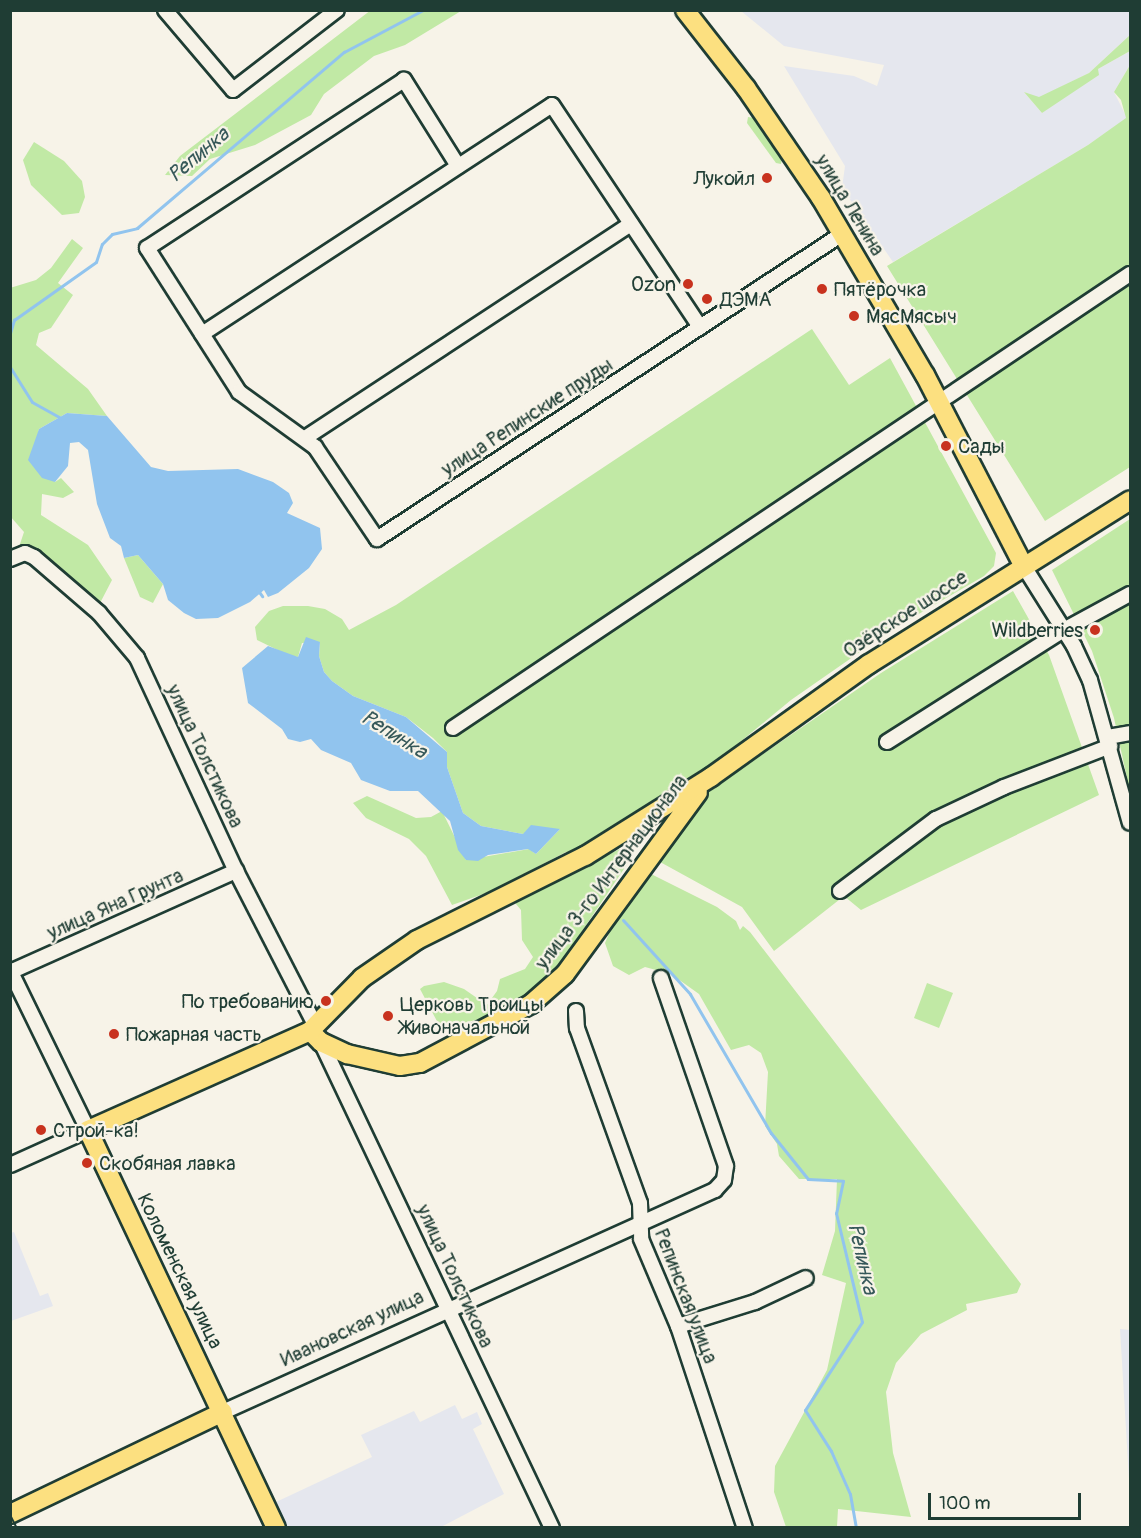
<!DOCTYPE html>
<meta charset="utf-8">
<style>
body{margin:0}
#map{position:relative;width:1141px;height:1538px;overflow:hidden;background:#f7f3e8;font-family:Pangolin,sans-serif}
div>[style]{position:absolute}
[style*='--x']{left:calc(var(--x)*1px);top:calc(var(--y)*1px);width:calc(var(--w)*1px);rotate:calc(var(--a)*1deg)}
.built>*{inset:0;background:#e5e7ee}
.green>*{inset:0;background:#c1e9a5}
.water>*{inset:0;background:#91c4ee}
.stream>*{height:3px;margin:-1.5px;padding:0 1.5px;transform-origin:1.5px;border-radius:1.5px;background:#91c4ee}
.roads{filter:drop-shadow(2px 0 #1f3d34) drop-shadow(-2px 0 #1f3d34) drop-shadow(0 2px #1f3d34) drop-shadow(0 -2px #1f3d34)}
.minor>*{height:14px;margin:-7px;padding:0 7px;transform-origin:7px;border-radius:7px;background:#f7f3e8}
.major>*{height:18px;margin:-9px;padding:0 9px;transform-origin:9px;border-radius:9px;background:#fce080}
.tram>*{height:1.5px;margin:-0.75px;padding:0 0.75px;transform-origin:0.75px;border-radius:0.75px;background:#1f3d34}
.dots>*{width:16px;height:16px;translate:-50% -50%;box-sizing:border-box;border:3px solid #f7f3e8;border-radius:50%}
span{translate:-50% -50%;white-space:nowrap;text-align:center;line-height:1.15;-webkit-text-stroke:4.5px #f7f3e8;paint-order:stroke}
.poi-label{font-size:20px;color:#1f3d34}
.right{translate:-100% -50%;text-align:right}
.left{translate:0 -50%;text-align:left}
.street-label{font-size:20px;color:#1f3d34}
.water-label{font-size:21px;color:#365859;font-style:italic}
.frame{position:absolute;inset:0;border:12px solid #1f3d34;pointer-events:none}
.scale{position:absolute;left:928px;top:1493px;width:153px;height:27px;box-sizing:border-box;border:3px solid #1f3d34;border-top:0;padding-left:8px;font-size:18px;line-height:21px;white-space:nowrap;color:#1f3d34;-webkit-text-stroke:4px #f7f3e8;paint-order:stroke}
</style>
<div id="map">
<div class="built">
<div style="clip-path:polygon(741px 11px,1130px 11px,1130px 35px,1089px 73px,1039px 98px,1024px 92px,1042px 113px,1098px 69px,1130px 51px,1130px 65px,1114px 92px,1127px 118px,1088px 145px,893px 262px,842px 188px,845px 166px,784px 66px,854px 76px,877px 86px,884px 65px,784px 46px)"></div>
<div style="clip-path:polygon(14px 1232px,40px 1296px,48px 1293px,53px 1306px,11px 1321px,10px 1233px)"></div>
<div style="clip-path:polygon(1120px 1329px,1130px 1330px,1130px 1496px)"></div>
<div style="clip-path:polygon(455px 1405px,462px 1419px,477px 1412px,482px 1424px,473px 1429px,504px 1494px,441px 1527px,287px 1527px,276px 1502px,372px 1457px,361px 1435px,414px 1411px,420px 1422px)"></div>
</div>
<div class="green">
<div style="clip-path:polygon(371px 10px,461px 11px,405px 45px,374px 56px,324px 94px,311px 115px,255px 145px,210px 159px,192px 176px,165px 175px,180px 156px)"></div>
<div style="clip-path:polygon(1130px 35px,1130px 51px,1098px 69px,1099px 75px,1042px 113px,1024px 92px,1039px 97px,1089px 73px)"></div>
<div style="clip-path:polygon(1130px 65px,1130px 467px,1045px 521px,887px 266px,1088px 145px,1126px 118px,1121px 100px,1114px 92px)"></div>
<div style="clip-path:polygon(748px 117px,754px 118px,782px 159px,781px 164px,776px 163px,747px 123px)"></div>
<div style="clip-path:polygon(34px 142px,64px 161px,82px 181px,85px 197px,79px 213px,62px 215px,31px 185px,23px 160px)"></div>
<div style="clip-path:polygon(72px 239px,83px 248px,58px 283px,73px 295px,51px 328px,39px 333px,36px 345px,88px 389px,107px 416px,67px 413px,39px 429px,32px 464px,55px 482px,61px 478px,74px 492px,63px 498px,42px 494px,41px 515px,88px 545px,112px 580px,99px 605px,34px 548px,19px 547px,24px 532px,10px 516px,10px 288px,36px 280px,51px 268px)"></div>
<div style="clip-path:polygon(812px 329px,849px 385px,890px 358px,996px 553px,994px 566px,984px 576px,893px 629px,791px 700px,717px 761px,648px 810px,578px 853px,566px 852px,489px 892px,452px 905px,426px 856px,409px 839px,366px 818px,353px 803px,367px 796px,416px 818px,431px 817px,442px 811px,466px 860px,529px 849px,536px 854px,560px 829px,523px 834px,481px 826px,463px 813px,447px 767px,447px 752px,433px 738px,406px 717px,353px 696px,332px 681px,324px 672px,319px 656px,320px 642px,302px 643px,298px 657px,290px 656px,257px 640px,255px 627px,269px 611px,283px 606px,308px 606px,325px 609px,342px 619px,349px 630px,396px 605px)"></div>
<div style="clip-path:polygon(1130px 519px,1130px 792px,1114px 718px,1092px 651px,1052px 570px)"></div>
<div style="clip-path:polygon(138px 555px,163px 584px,153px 603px,140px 597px,124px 558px)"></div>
<div style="clip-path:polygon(1013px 591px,1049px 655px,1099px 795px,861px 910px,844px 896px,774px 951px,742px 907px,651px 857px,709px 791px,881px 673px)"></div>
<div style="clip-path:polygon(620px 849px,628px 854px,630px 860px,547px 983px,528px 998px,492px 1016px,447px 1027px,439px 1025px,420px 989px,424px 986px,444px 982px,464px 989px,487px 1005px,497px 991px,500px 979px,525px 969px,533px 957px,522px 940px,521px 910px,511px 898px)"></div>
<div style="clip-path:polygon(645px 871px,717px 907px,736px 921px,740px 930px,743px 926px,750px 932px,1021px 1284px,1017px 1293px,966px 1304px,967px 1310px,921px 1334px,896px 1363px,886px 1392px,893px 1453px,911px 1517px,838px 1509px,837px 1527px,786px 1527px,774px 1492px,775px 1466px,827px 1370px,846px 1283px,822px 1275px,835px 1231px,837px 1179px,799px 1179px,779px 1156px,777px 1144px,765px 1126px,768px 1072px,761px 1053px,749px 1045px,731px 1050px,699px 994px,671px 974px,645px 967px,629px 975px,613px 966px,605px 943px,622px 903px)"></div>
<div style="clip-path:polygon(927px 983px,953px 993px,939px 1028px,914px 1018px)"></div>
</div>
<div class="water">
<div style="clip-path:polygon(67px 413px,107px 416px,151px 467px,168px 471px,238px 469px,273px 482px,289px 493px,293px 503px,287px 513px,320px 528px,322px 549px,309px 568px,278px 593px,268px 597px,264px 590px,250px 602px,218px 618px,196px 619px,184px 613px,168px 600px,163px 584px,138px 555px,124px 558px,121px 546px,110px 538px,97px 504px,88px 450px,79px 442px,70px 443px,68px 466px,55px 482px,42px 478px,28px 460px,39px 429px)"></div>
<div style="clip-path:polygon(306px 637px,320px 642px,319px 656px,324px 672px,332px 681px,353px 696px,406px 717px,447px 752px,447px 767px,463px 813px,481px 826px,523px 834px,531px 825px,560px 829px,536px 854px,528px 849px,488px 855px,478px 861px,466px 860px,458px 850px,450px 821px,418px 791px,390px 791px,361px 780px,351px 763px,321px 750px,311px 739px,300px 742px,288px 739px,282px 729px,248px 703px,242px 668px,268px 646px,298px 657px)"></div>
</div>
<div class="stream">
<div style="--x:10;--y:333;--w:14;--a:-73"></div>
<div style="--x:14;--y:320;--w:100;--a:-35.3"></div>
<div style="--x:96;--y:262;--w:19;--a:-72"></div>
<div style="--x:102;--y:244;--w:14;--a:-45"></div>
<div style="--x:112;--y:234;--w:26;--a:-13"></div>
<div style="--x:137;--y:228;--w:272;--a:-40.4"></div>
<div style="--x:344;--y:52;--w:89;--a:-28"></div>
<div style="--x:10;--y:367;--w:41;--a:57.8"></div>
<div style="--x:32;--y:402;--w:35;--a:29"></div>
<div style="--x:257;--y:589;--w:9;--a:54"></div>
<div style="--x:623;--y:920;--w:100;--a:47.8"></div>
<div style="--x:690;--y:994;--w:161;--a:59.8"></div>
<div style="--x:771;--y:1133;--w:59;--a:51.2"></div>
<div style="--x:808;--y:1179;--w:35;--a:3"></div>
<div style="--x:843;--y:1181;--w:33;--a:102"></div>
<div style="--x:836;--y:1213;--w:112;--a:76.6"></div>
<div style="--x:862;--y:1322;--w:105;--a:122.9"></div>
<div style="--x:805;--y:1410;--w:49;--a:57.6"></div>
<div style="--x:831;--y:1451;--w:47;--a:66.2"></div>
<div style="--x:850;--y:1494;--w:35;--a:80"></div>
</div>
<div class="roads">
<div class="minor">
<div style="--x:165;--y:10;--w:105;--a:49.6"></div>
<div style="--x:233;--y:90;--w:131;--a:-37.6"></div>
<div style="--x:458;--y:166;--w:102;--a:-122.1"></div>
<div style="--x:404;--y:80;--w:307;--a:146.8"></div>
<div style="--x:147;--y:248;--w:171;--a:57.4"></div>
<div style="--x:239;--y:392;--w:94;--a:35.9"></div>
<div style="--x:315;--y:447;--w:111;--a:56"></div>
<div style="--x:377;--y:539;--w:556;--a:-33.26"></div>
<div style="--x:202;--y:334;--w:418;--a:-33.2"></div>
<div style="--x:552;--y:105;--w:267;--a:56.3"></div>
<div style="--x:305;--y:438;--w:390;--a:-33.3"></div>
<div style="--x:10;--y:559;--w:16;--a:-22"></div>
<div style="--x:25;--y:553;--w:10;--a:24"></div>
<div style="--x:34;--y:557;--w:86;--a:40.7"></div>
<div style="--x:99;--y:613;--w:59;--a:49.8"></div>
<div style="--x:137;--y:658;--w:235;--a:65.1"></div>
<div style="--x:236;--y:871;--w:171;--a:62.8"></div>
<div style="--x:1023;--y:565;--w:96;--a:57.8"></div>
<div style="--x:1074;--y:646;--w:38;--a:65"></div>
<div style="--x:1090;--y:680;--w:148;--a:74.4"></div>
<div style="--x:453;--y:728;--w:815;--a:-33.85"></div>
<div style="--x:1108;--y:737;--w:22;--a:-10"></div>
<div style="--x:887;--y:742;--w:207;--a:-32.4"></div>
<div style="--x:1062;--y:631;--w:77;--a:-28.6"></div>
<div style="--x:840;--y:891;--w:120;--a:-36.9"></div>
<div style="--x:936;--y:819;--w:75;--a:-25.2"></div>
<div style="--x:1004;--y:787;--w:114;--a:-21.1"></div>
<div style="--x:10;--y:970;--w:178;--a:64"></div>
<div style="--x:88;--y:1130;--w:85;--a:155.8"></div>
<div style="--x:10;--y:972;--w:248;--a:-24.1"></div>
<div style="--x:576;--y:1011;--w:17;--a:87"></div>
<div style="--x:577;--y:1028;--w:186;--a:70.2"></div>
<div style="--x:640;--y:1203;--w:36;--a:88"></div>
<div style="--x:641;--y:1239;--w:95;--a:67"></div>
<div style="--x:678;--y:1326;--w:213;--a:71.7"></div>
<div style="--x:321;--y:1042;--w:538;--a:64.58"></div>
<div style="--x:678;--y:1326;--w:81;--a:-17.3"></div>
<div style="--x:755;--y:1302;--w:56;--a:-25.2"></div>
<div style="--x:223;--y:1412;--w:540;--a:-24.29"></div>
<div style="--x:715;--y:1190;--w:13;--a:-48"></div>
<div style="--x:724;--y:1180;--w:14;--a:-82"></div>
<div style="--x:726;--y:1166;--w:199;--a:-109.1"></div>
</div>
<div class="major">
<div style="--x:685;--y:10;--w:99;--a:52"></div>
<div style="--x:746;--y:88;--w:133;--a:55.7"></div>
<div style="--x:821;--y:198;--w:205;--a:59.6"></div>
<div style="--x:925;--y:375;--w:214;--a:62.7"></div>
<div style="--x:310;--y:1031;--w:16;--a:45"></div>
<div style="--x:321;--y:1042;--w:29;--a:25"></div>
<div style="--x:347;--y:1054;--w:54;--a:12.8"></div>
<div style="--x:400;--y:1066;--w:20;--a:-9"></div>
<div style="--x:420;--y:1063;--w:126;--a:-28"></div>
<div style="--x:531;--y:1004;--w:45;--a:-41.4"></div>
<div style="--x:565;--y:974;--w:225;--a:-53.8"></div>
<div style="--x:10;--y:1514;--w:236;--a:-25.6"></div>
<div style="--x:276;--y:1528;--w:440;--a:-115.3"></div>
<div style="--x:88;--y:1130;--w:243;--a:-24"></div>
<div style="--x:310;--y:1031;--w:74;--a:-45.5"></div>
<div style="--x:362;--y:978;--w:67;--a:-34.6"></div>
<div style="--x:417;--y:940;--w:188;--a:-26.6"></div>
<div style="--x:585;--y:856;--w:149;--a:-32.1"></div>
<div style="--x:711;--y:777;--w:194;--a:-35.6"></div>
<div style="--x:869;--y:664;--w:308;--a:-32.1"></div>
</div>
</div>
<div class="tram">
<div style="--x:10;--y:1514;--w:16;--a:63"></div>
</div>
<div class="dots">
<div style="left:767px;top:178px;background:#c8321e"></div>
<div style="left:688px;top:284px;background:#c8321e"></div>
<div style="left:822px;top:289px;background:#c8321e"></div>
<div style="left:707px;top:299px;background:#c8321e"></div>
<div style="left:854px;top:316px;background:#c8321e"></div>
<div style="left:946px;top:446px;background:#c8321e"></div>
<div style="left:1095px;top:630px;background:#c8321e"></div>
<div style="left:326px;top:1001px;background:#c8321e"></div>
<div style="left:388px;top:1016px;background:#c8321e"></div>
<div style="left:114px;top:1034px;background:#c8321e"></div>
<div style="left:41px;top:1130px;background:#c8321e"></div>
<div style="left:87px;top:1163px;background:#c8321e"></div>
</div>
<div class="poi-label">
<span class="right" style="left:755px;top:178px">Лукойл</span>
<span class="right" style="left:676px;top:284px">Ozon</span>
<span class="left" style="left:834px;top:289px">Пятёрочка</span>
<span class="left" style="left:720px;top:299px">ДЭМА</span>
<span class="left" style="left:866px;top:316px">МясМясыч</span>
<span class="left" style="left:958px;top:446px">Сады</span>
<span class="right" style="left:1083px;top:630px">Wildberries</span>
<span class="right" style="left:314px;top:1001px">По требованию</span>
<span class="left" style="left:400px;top:1016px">Церковь Троицы<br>Живоначальной</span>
<span class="left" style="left:126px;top:1034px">Пожарная часть</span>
<span class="left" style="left:53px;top:1130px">Строй-ка!</span>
<span class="left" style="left:99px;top:1163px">Скобяная лавка</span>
</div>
<div class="street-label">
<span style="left:850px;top:205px;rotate:59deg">улица Ленина</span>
<span style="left:527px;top:417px;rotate:-33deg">улица Репинские пруды</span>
<span style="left:905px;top:614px;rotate:-33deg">Озёрское шоссе</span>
<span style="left:205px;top:756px;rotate:65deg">улица Толстикова</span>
<span style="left:611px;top:872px;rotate:-53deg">улица 3-го Интернационала</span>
<span style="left:115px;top:904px;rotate:-24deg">улица Яна Грунта</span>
<span style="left:180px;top:1271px;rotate:64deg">Коломенская улица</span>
<span style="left:455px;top:1276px;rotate:65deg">улица Толстикова</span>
<span style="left:686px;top:1296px;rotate:69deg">Репинская улица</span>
<span style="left:352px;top:1328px;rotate:-25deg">Ивановская улица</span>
</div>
<div class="water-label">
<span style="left:199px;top:155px;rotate:-40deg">Репинка</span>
<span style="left:394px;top:735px;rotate:32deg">Репинка</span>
<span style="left:862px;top:1259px;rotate:77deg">Репинка</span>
</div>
<div class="frame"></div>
<div class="scale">100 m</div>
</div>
